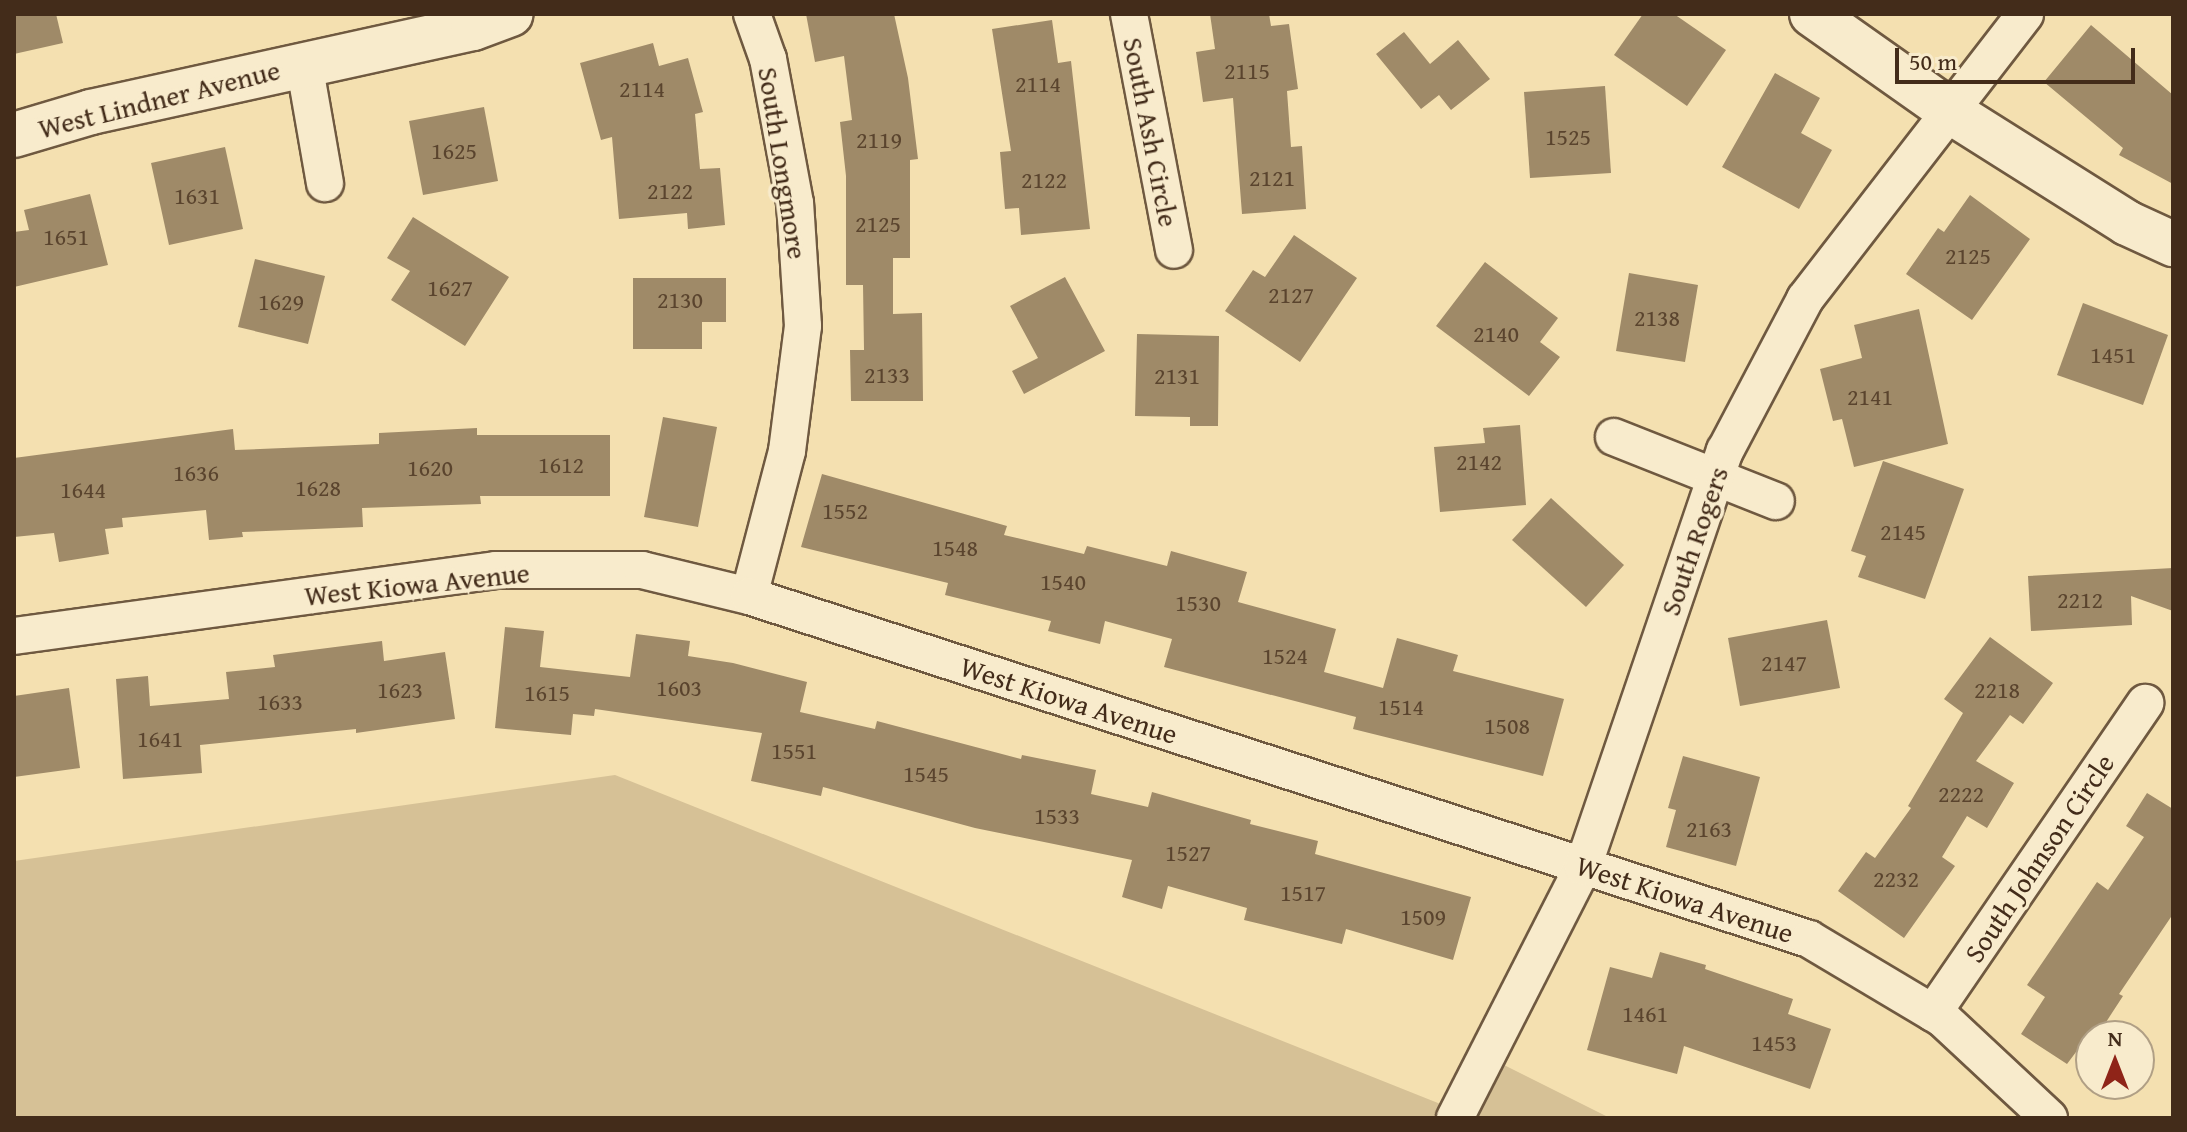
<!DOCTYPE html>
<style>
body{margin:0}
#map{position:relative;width:2187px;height:1132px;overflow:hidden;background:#f4e0b0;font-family:"Gentium Book Plus",serif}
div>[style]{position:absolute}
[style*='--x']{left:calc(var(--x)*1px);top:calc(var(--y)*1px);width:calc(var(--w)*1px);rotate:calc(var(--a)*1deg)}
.green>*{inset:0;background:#d6c196}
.building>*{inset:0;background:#9f8a68}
.roads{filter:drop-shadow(2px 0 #6f5940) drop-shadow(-2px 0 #6f5940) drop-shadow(0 2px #6f5940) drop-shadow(0 -2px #6f5940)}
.street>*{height:36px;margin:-18px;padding:0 18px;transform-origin:18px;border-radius:18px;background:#f8ebcc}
.secondary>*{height:44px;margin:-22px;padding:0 22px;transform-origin:22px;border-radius:22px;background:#f8ebcc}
span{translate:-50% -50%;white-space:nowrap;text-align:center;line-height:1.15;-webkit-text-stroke:7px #f8ebcc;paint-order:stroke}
.number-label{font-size:24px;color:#5a442e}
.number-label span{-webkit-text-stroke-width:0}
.street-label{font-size:28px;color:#432c1a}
.frame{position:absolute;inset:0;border:16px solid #432c1a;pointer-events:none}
.north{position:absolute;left:2075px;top:1020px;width:80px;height:80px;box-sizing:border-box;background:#f8ebcc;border:2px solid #b09f85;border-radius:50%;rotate:0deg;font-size:22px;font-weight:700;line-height:32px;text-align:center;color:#432c1a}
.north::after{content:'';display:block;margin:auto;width:28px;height:36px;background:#8f2418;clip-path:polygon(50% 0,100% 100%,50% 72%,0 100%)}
.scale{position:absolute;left:1895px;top:48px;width:240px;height:36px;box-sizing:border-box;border:4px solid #432c1a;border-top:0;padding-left:10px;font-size:24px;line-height:28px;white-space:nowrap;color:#432c1a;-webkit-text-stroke:6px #f8ebcc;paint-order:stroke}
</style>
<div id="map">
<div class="green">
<div style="clip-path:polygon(615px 775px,1458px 1111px,1488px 1057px,1610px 1118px,14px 1118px,14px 861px)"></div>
</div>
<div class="building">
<div style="clip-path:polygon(14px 14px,56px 14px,63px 43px,14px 54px)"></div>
<div style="clip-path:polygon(806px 14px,894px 14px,908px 78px,918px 159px,910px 160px,910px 258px,893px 258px,893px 314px,922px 313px,923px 401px,851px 401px,850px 350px,864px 350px,863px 285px,846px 285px,846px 176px,840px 122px,852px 120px,844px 56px,815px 62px)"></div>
<div style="clip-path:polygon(1210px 14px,1269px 14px,1271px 26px,1289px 24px,1298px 89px,1287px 91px,1291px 147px,1302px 146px,1306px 209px,1242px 214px,1233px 98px,1203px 102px,1196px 52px,1215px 49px)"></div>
<div style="clip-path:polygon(1643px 14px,1674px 14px,1726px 50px,1687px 106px,1614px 55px)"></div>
<div style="clip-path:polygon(1052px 20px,1058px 63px,1071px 61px,1090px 229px,1021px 235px,1019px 208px,1005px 209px,1000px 152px,1011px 151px,992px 29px)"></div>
<div style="clip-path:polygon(2091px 25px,2173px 95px,2173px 184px,2119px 155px,2123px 148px,2044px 82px)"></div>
<div style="clip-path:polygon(1404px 32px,1430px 64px,1458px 40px,1490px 79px,1451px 110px,1439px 95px,1421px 109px,1376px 54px)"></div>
<div style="clip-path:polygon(653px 43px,659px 66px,688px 58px,703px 112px,695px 114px,700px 169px,720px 168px,725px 225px,688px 229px,687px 213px,619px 219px,612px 137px,601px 140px,580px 63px)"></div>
<div style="clip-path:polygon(1775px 73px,1820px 98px,1801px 133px,1832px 150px,1799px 209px,1722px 167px)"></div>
<div style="clip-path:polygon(1605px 86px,1611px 173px,1530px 178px,1524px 92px)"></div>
<div style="clip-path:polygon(484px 107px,498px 181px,423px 195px,409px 121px)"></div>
<div style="clip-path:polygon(225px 147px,243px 229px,169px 245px,151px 163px)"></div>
<div style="clip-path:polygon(90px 194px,108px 265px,14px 287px,14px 232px,29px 230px,24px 210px)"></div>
<div style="clip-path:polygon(1970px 195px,2030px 239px,1972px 320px,1906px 274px,1938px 228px,1944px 232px)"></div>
<div style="clip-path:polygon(413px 217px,509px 277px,465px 346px,391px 300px,410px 271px,387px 258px)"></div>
<div style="clip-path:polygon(1294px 235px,1357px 278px,1300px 362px,1225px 311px,1253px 270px,1265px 277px)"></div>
<div style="clip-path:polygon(255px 259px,325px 276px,308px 344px,238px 327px)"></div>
<div style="clip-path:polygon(1485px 262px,1558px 318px,1540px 342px,1560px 357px,1529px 396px,1436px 326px)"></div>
<div style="clip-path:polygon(1629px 273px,1698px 285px,1685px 362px,1616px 351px)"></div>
<div style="clip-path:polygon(1065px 277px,1105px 351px,1024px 394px,1012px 371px,1038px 358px,1010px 306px)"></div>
<div style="clip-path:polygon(633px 278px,726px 278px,726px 322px,702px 322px,702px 349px,633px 349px)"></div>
<div style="clip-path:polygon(2083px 303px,2168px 335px,2143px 405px,2057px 375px)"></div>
<div style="clip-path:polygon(1919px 309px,1948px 444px,1854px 467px,1842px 419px,1833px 421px,1820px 369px,1862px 358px,1854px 325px)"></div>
<div style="clip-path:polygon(1137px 334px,1219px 336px,1218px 426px,1190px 426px,1190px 417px,1135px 416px)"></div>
<div style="clip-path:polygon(663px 417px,717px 427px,698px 527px,644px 517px)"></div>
<div style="clip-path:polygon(1520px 425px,1526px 505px,1440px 512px,1434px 447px,1485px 443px,1483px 428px)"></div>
<div style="clip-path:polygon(477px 428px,477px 435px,610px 435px,610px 496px,480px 496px,481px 504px,362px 508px,363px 527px,242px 532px,243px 537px,209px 540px,206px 510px,122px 518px,123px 527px,105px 529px,109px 554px,59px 562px,54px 533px,14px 537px,14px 458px,233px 429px,235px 450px,379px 444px,379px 433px)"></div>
<div style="clip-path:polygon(1883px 461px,1964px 489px,1925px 599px,1858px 577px,1866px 556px,1851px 551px)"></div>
<div style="clip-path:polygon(822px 474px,1007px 526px,1004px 535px,1084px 554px,1087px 546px,1167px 566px,1171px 551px,1247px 572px,1238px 602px,1336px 629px,1324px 672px,1383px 688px,1397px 638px,1458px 655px,1453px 671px,1564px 699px,1543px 776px,1353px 729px,1356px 717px,1164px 667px,1172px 639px,1105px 621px,1100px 644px,1048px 631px,1051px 621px,945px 595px,948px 583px,801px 547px)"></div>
<div style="clip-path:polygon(1551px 498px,1624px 565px,1586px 607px,1512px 540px)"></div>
<div style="clip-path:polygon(2173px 568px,2173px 611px,2131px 596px,2132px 625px,2031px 631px,2028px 576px)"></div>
<div style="clip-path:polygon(1827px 620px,1840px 688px,1740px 706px,1728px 638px)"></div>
<div style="clip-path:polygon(505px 627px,544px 631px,540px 667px,630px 677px,636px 634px,690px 641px,688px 656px,733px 663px,807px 682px,800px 712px,875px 729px,877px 721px,1021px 759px,1022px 755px,1096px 770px,1091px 794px,1148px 807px,1152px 792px,1251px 820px,1250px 824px,1318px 841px,1315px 854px,1471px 897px,1453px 960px,1346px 929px,1342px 944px,1244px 920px,1247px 908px,1168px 886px,1162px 909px,1122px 897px,1132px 860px,975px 828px,823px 787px,821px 796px,751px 781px,762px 733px,595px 709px,594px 716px,573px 714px,571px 735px,495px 728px)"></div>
<div style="clip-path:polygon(1990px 637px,2053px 683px,2023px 724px,2010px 715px,1976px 761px,2014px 783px,1987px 828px,1967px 816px,1942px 857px,1955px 866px,1904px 938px,1838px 891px,1866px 852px,1875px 858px,1911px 808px,1908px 806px,1963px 713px,1944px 699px)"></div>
<div style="clip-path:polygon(382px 641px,384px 661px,445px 652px,455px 719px,356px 733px,356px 729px,200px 745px,202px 773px,123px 779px,116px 679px,148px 676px,150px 706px,229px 699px,226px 672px,275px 667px,273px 655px)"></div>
<div style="clip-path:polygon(69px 688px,80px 768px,14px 777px,14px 696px)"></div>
<div style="clip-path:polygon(1683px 756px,1760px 777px,1736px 866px,1666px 847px,1676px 810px,1668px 808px)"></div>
<div style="clip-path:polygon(2147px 793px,2173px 809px,2173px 914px,2119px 994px,2123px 996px,2097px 1036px,2091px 1036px,2091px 1045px,2083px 1057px,2076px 1052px,2067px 1064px,2021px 1034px,2045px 997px,2027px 985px,2097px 882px,2108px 890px,2144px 837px,2126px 826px)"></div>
<div style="clip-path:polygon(1660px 952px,1706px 965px,1705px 969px,1793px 999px,1788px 1014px,1831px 1029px,1810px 1089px,1684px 1046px,1677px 1074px,1587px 1050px,1610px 967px,1652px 978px)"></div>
</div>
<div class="roads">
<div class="street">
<div style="--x:1129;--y:14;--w:240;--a:79.2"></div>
<div style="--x:304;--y:63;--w:122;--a:80.1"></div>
<div style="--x:1614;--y:437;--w:174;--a:21.6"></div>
<div style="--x:749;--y:596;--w:150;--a:-75.3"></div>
<div style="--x:787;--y:451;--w:126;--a:-82.7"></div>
<div style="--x:803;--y:326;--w:123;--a:-93.7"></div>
<div style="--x:795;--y:203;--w:147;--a:-100.6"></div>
<div style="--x:768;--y:59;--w:48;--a:-109.6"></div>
<div style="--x:14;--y:636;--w:486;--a:-7.8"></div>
<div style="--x:496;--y:570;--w:146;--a:0"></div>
<div style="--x:642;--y:570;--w:110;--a:13.7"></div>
<div style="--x:749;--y:596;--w:1114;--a:17.93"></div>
<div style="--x:1809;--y:939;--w:156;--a:30.8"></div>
<div style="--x:1943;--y:1019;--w:145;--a:43"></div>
<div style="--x:1933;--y:1013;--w:376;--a:-55.6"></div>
<div style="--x:1455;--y:1118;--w:282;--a:-63"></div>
<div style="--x:1583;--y:867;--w:440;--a:-71.2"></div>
<div style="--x:1725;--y:451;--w:172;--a:-62.2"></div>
<div style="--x:1805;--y:299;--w:360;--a:-52.3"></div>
</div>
<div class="secondary">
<div style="--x:1812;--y:14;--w:170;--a:35.2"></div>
<div style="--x:1951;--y:112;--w:208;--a:32.2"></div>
<div style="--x:2127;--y:223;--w:51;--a:24.5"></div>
<div style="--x:14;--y:135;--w:80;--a:-16.6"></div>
<div style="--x:91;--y:112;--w:391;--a:-12.4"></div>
<div style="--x:473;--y:28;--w:40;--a:-20.2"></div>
</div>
</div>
<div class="number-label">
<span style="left:1247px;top:71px">2115</span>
<span style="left:1038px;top:84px">2114</span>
<span style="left:642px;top:89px">2114</span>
<span style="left:1568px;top:137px">1525</span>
<span style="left:879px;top:140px">2119</span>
<span style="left:454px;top:151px">1625</span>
<span style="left:1272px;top:178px">2121</span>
<span style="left:1044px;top:180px">2122</span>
<span style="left:670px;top:191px">2122</span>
<span style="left:197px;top:196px">1631</span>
<span style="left:878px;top:224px">2125</span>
<span style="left:66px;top:237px">1651</span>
<span style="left:1968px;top:256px">2125</span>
<span style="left:450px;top:288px">1627</span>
<span style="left:1291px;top:295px">2127</span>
<span style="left:680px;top:300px">2130</span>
<span style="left:281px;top:302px">1629</span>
<span style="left:1657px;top:318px">2138</span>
<span style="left:1496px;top:334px">2140</span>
<span style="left:2113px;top:355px">1451</span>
<span style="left:887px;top:375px">2133</span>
<span style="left:1177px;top:376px">2131</span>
<span style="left:1870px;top:397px">2141</span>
<span style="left:1479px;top:462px">2142</span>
<span style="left:561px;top:465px">1612</span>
<span style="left:430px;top:468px">1620</span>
<span style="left:196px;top:473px">1636</span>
<span style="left:318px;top:488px">1628</span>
<span style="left:83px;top:490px">1644</span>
<span style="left:845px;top:511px">1552</span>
<span style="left:1903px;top:532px">2145</span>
<span style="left:955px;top:548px">1548</span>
<span style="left:1063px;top:582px">1540</span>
<span style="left:2080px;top:600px">2212</span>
<span style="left:1198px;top:603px">1530</span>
<span style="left:1285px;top:656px">1524</span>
<span style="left:1784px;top:663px">2147</span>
<span style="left:679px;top:688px">1603</span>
<span style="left:400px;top:690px">1623</span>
<span style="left:1997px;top:690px">2218</span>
<span style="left:547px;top:693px">1615</span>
<span style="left:280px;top:702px">1633</span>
<span style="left:1401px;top:707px">1514</span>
<span style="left:1507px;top:726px">1508</span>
<span style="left:160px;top:739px">1641</span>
<span style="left:794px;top:751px">1551</span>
<span style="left:926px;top:774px">1545</span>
<span style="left:1961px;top:794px">2222</span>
<span style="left:1057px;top:816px">1533</span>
<span style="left:1709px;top:829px">2163</span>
<span style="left:1188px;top:853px">1527</span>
<span style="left:1896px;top:879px">2232</span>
<span style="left:1303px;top:893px">1517</span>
<span style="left:1423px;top:917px">1509</span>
<span style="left:1645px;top:1014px">1461</span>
<span style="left:1774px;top:1043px">1453</span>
</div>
<div class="street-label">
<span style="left:159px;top:99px;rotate:-14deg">West Lindner Avenue</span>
<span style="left:1151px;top:132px;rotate:79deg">South Ash Circle</span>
<span style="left:783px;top:163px;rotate:81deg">South Longmore</span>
<span style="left:1694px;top:541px;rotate:-71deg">South Rogers</span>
<span style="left:417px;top:584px;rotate:-6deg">West Kiowa Avenue</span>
<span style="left:1069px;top:700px;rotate:18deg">West Kiowa Avenue</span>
<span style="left:2039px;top:858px;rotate:-56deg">South Johnson Circle</span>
<span style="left:1685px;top:899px;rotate:18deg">West Kiowa Avenue</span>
</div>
<div class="frame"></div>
<div class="north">N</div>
<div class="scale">50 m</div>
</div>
